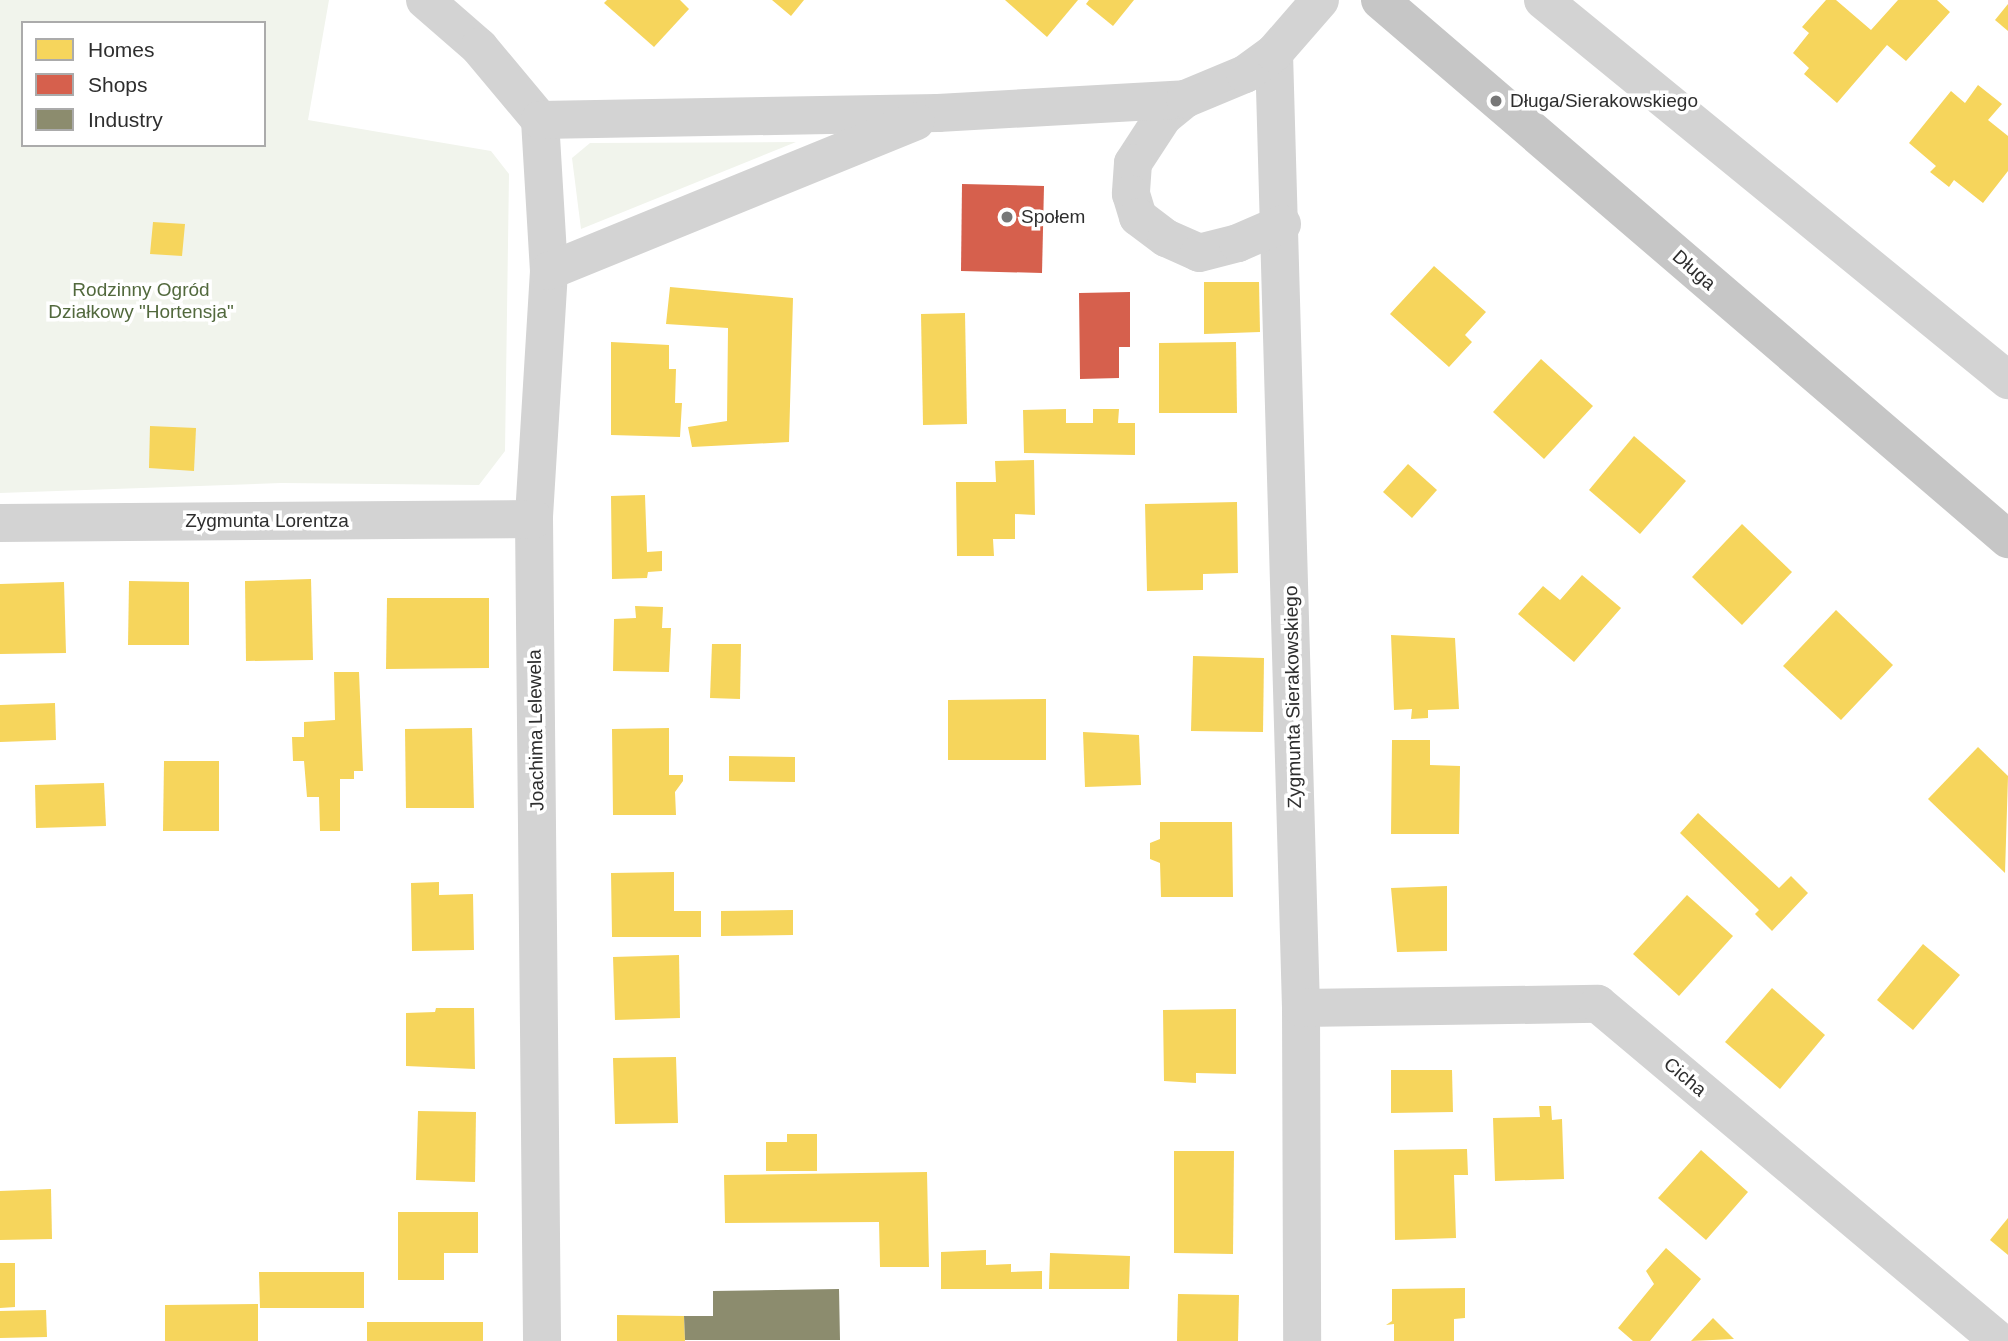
<!DOCTYPE html>
<meta charset="utf-8">
<style>
body{margin:0}
#map{position:relative;width:2008px;height:1341px;overflow:hidden;background:#fff;font-family:Arial,sans-serif}
div>[style]{position:absolute}
[style*='--x']{left:calc(var(--x)*1px);top:calc(var(--y)*1px);width:calc(var(--w)*1px);rotate:calc(var(--a)*1deg)}
.green>*{inset:0;background:#f1f4ec}
.homes>*{inset:0;background:#f6d55c}
.shops>*{inset:0;background:#d6604d}
.industry>*{inset:0;background:#8c8c6e}
.minor>*{height:38px;margin:-19px;padding:0 19px;transform-origin:19px;border-radius:19px;background:#d3d3d3}
.major>*{height:38px;margin:-19px;padding:0 19px;transform-origin:19px;border-radius:19px;background:#c6c6c6}
.dots>*{width:19px;height:19px;translate:-50% -50%;box-sizing:border-box;border:4px solid #fff;border-radius:50%}
span{translate:-50% -50%;white-space:nowrap;text-align:center;line-height:1.15;-webkit-text-stroke:7px #fff;paint-order:stroke}
.poi-label{font-size:19px;color:#2e2e2e}
.left{translate:0 -50%;text-align:left}
.street-label{font-size:19px;color:#2e2e2e}
.park-label{font-size:19px;color:#52693d}
.legend{position:absolute;left:21px;top:21px;width:245px;height:126px;box-sizing:border-box;background:#fff;border:2px solid #ababab;margin:0;padding:9px 12px;list-style:none;font-size:21px;color:#2e2e2e}
.legend li{display:flex;align-items:center;gap:14px;height:35px}
.legend b{width:35px;border:2px solid #ababab}
</style>
<div id="map">
<div class="green">
<div style="clip-path:polygon(evenodd,0 0,329px 0,308px 120px,491px 151px,509px 174px,505px 451px,479px 485px,281px 483px,0 493px,0 0,23px 23px,264px 23px,264px 145px,23px 145px,23px 23px)"></div>
<div style="clip-path:polygon(796px 142px,581px 229px,572px 158px,590px 143px)"></div>
</div>
<div class="homes">
<div style="clip-path:polygon(607px 0,680px 0,689px 9px,654px 47px,604px 3px)"></div>
<div style="clip-path:polygon(772px 0,804px 0,791px 16px)"></div>
<div style="clip-path:polygon(1005px 0,1078px 0,1047px 37px)"></div>
<div style="clip-path:polygon(1089px 0,1134px 0,1113px 26px,1086px 4px)"></div>
<div style="clip-path:polygon(1826px 0,1836px 0,1871px 30px,1898px 0,1937px 0,1950px 12px,1906px 61px,1887px 45px,1837px 103px,1804px 74px,1809px 68px,1793px 53px,1809px 33px,1802px 27px)"></div>
<div style="clip-path:polygon(2008px 4px,2008px 31px,1995px 20px)"></div>
<div style="clip-path:polygon(1978px 85px,2002px 104px,1988px 120px,2008px 136px,2008px 171px,1983px 203px,1954px 180px,1949px 187px,1930px 172px,1936px 166px,1909px 143px,1951px 91px,1965px 103px)"></div>
<div style="clip-path:polygon(153px 222px,185px 224px,182px 256px,150px 254px)"></div>
<div style="clip-path:polygon(1434px 266px,1486px 312px,1465px 335px,1472px 342px,1449px 367px,1390px 314px)"></div>
<div style="clip-path:polygon(1204px 282px,1259px 282px,1260px 332px,1204px 334px)"></div>
<div style="clip-path:polygon(670px 287px,793px 298px,789px 442px,692px 447px,688px 427px,727px 421px,728px 328px,666px 324px)"></div>
<div style="clip-path:polygon(965px 313px,967px 424px,923px 425px,921px 314px)"></div>
<div style="clip-path:polygon(611px 342px,669px 345px,669px 369px,676px 369px,675px 403px,682px 403px,680px 437px,611px 435px)"></div>
<div style="clip-path:polygon(1236px 342px,1237px 413px,1159px 413px,1159px 343px)"></div>
<div style="clip-path:polygon(1541px 359px,1593px 406px,1544px 459px,1493px 412px)"></div>
<div style="clip-path:polygon(1066px 409px,1066px 423px,1093px 423px,1093px 409px,1119px 409px,1118px 423px,1135px 423px,1135px 455px,1024px 453px,1023px 410px)"></div>
<div style="clip-path:polygon(150px 426px,196px 428px,194px 471px,149px 468px)"></div>
<div style="clip-path:polygon(1634px 436px,1686px 481px,1640px 534px,1589px 490px)"></div>
<div style="clip-path:polygon(1034px 460px,1035px 515px,1015px 514px,1015px 539px,993px 539px,994px 556px,957px 556px,956px 482px,996px 482px,995px 461px)"></div>
<div style="clip-path:polygon(1408px 464px,1437px 490px,1412px 518px,1383px 492px)"></div>
<div style="clip-path:polygon(645px 495px,647px 552px,662px 551px,662px 571px,648px 572px,647px 578px,612px 579px,611px 496px)"></div>
<div style="clip-path:polygon(1237px 502px,1238px 573px,1203px 574px,1203px 590px,1147px 591px,1145px 504px)"></div>
<div style="clip-path:polygon(1742px 524px,1792px 572px,1742px 625px,1692px 577px)"></div>
<div style="clip-path:polygon(1582px 575px,1621px 608px,1574px 662px,1518px 614px,1543px 586px,1560px 600px)"></div>
<div style="clip-path:polygon(311px 579px,313px 660px,246px 661px,245px 581px)"></div>
<div style="clip-path:polygon(129px 581px,189px 582px,189px 645px,128px 645px)"></div>
<div style="clip-path:polygon(64px 582px,66px 653px,0 654px,0 584px)"></div>
<div style="clip-path:polygon(387px 598px,489px 598px,489px 668px,386px 669px)"></div>
<div style="clip-path:polygon(635px 606px,663px 607px,662px 628px,671px 628px,669px 672px,613px 671px,614px 619px,636px 618px)"></div>
<div style="clip-path:polygon(1836px 610px,1893px 665px,1841px 720px,1783px 666px)"></div>
<div style="clip-path:polygon(1391px 635px,1455px 638px,1459px 709px,1428px 710px,1428px 718px,1411px 719px,1412px 709px,1394px 710px)"></div>
<div style="clip-path:polygon(712px 644px,741px 644px,740px 699px,710px 698px)"></div>
<div style="clip-path:polygon(1193px 656px,1264px 658px,1263px 732px,1191px 731px)"></div>
<div style="clip-path:polygon(334px 672px,359px 672px,363px 771px,354px 771px,354px 779px,340px 779px,340px 831px,320px 831px,319px 797px,307px 797px,304px 761px,293px 761px,292px 737px,304px 737px,304px 722px,335px 720px)"></div>
<div style="clip-path:polygon(1046px 699px,1046px 760px,948px 760px,948px 700px)"></div>
<div style="clip-path:polygon(55px 703px,56px 740px,0 742px,0 705px)"></div>
<div style="clip-path:polygon(472px 728px,474px 808px,406px 808px,405px 729px)"></div>
<div style="clip-path:polygon(669px 728px,669px 775px,683px 775px,683px 781px,675px 792px,676px 815px,613px 815px,612px 729px)"></div>
<div style="clip-path:polygon(1083px 732px,1139px 735px,1141px 785px,1085px 787px)"></div>
<div style="clip-path:polygon(1392px 740px,1430px 740px,1430px 765px,1460px 766px,1459px 834px,1391px 834px)"></div>
<div style="clip-path:polygon(1978px 747px,2008px 776px,2005px 873px,1928px 799px)"></div>
<div style="clip-path:polygon(729px 756px,795px 757px,795px 782px,729px 781px)"></div>
<div style="clip-path:polygon(164px 761px,219px 761px,219px 831px,163px 831px)"></div>
<div style="clip-path:polygon(104px 783px,106px 826px,36px 828px,35px 785px)"></div>
<div style="clip-path:polygon(1698px 813px,1779px 888px,1791px 876px,1808px 893px,1772px 931px,1755px 914px,1759px 910px,1680px 833px)"></div>
<div style="clip-path:polygon(1160px 822px,1232px 822px,1233px 897px,1161px 897px,1160px 863px,1150px 859px,1150px 843px,1160px 839px)"></div>
<div style="clip-path:polygon(674px 872px,674px 911px,701px 911px,701px 937px,612px 937px,611px 873px)"></div>
<div style="clip-path:polygon(439px 882px,439px 895px,473px 894px,474px 950px,412px 951px,411px 883px)"></div>
<div style="clip-path:polygon(1447px 886px,1447px 951px,1397px 952px,1391px 888px)"></div>
<div style="clip-path:polygon(1687px 895px,1733px 936px,1679px 996px,1633px 954px)"></div>
<div style="clip-path:polygon(793px 910px,793px 935px,721px 936px,721px 911px)"></div>
<div style="clip-path:polygon(1923px 944px,1960px 975px,1913px 1030px,1877px 1000px)"></div>
<div style="clip-path:polygon(679px 955px,680px 1018px,615px 1020px,613px 957px)"></div>
<div style="clip-path:polygon(1772px 988px,1825px 1035px,1780px 1089px,1725px 1042px)"></div>
<div style="clip-path:polygon(436px 1008px,474px 1008px,475px 1069px,406px 1066px,406px 1013px,435px 1012px)"></div>
<div style="clip-path:polygon(1236px 1009px,1236px 1074px,1196px 1073px,1196px 1083px,1164px 1081px,1163px 1010px)"></div>
<div style="clip-path:polygon(676px 1057px,678px 1123px,615px 1124px,613px 1058px)"></div>
<div style="clip-path:polygon(1391px 1070px,1452px 1070px,1453px 1112px,1391px 1113px)"></div>
<div style="clip-path:polygon(1539px 1106px,1551px 1106px,1552px 1120px,1562px 1119px,1564px 1179px,1495px 1181px,1493px 1118px,1540px 1117px)"></div>
<div style="clip-path:polygon(418px 1111px,476px 1112px,475px 1182px,416px 1180px)"></div>
<div style="clip-path:polygon(787px 1134px,817px 1134px,817px 1171px,766px 1171px,766px 1142px,787px 1142px)"></div>
<div style="clip-path:polygon(1467px 1149px,1468px 1175px,1454px 1175px,1456px 1238px,1395px 1240px,1394px 1150px)"></div>
<div style="clip-path:polygon(1701px 1150px,1748px 1192px,1706px 1240px,1658px 1198px)"></div>
<div style="clip-path:polygon(1174px 1151px,1234px 1151px,1233px 1254px,1174px 1253px)"></div>
<div style="clip-path:polygon(927px 1172px,929px 1267px,880px 1267px,879px 1222px,725px 1223px,724px 1175px)"></div>
<div style="clip-path:polygon(51px 1189px,52px 1239px,0 1240px,0 1191px)"></div>
<div style="clip-path:polygon(398px 1212px,478px 1212px,478px 1253px,444px 1253px,444px 1280px,398px 1280px)"></div>
<div style="clip-path:polygon(2008px 1218px,2008px 1255px,1990px 1240px)"></div>
<div style="clip-path:polygon(1666px 1248px,1701px 1279px,1650px 1341px,1633px 1341px,1618px 1328px,1654px 1284px,1646px 1271px)"></div>
<div style="clip-path:polygon(986px 1250px,986px 1265px,1011px 1264px,1011px 1272px,1042px 1271px,1042px 1289px,941px 1289px,941px 1252px)"></div>
<div style="clip-path:polygon(1050px 1253px,1130px 1256px,1129px 1289px,1049px 1289px)"></div>
<div style="clip-path:polygon(0 1263px,15px 1263px,15px 1307px,0 1308px)"></div>
<div style="clip-path:polygon(259px 1272px,364px 1272px,364px 1308px,260px 1308px)"></div>
<div style="clip-path:polygon(1465px 1288px,1465px 1318px,1454px 1319px,1454px 1341px,1394px 1341px,1394px 1324px,1386px 1325px,1392px 1321px,1392px 1289px)"></div>
<div style="clip-path:polygon(1178px 1294px,1239px 1295px,1238px 1341px,1177px 1341px)"></div>
<div style="clip-path:polygon(258px 1304px,258px 1341px,165px 1341px,165px 1305px)"></div>
<div style="clip-path:polygon(46px 1310px,47px 1337px,0 1338px,0 1311px)"></div>
<div style="clip-path:polygon(617px 1315px,684px 1316px,685px 1341px,617px 1341px)"></div>
<div style="clip-path:polygon(1713px 1318px,1734px 1339px,1691px 1341px)"></div>
<div style="clip-path:polygon(367px 1322px,483px 1322px,483px 1341px,367px 1341px)"></div>
</div>
<div class="shops">
<div style="clip-path:polygon(962px 184px,1044px 186px,1042px 273px,961px 271px)"></div>
<div style="clip-path:polygon(1130px 292px,1130px 347px,1119px 347px,1119px 378px,1080px 379px,1079px 293px)"></div>
</div>
<div class="industry">
<div style="clip-path:polygon(839px 1289px,840px 1340px,685px 1340px,684px 1316px,713px 1316px,713px 1291px)"></div>
</div>
<div class="minor">
<div style="--x:425;--y:0;--w:72;--a:41"></div>
<div style="--x:479;--y:47;--w:95;--a:50.1"></div>
<div style="--x:1543;--y:0;--w:601;--a:39.26"></div>
<div style="--x:1274;--y:53;--w:955;--a:88.38"></div>
<div style="--x:1301;--y:1008;--w:333;--a:89.8"></div>
<div style="--x:1185;--y:99;--w:28;--a:141"></div>
<div style="--x:1163;--y:117;--w:55;--a:123.1"></div>
<div style="--x:1133;--y:163;--w:31;--a:94"></div>
<div style="--x:1131;--y:194;--w:24;--a:73"></div>
<div style="--x:1138;--y:217;--w:35;--a:37"></div>
<div style="--x:1166;--y:238;--w:36;--a:24"></div>
<div style="--x:1199;--y:253;--w:40;--a:-14.4"></div>
<div style="--x:1238;--y:243;--w:48;--a:-23.4"></div>
<div style="--x:540;--y:120;--w:151;--a:86.6"></div>
<div style="--x:549;--y:271;--w:248;--a:93.5"></div>
<div style="--x:534;--y:519;--w:822;--a:89.44"></div>
<div style="--x:540;--y:120;--w:398;--a:-1"></div>
<div style="--x:938;--y:113;--w:247;--a:-3.2"></div>
<div style="--x:1185;--y:99;--w:65;--a:-22.6"></div>
<div style="--x:1245;--y:74;--w:36;--a:-36"></div>
<div style="--x:1274;--y:53;--w:70;--a:-49"></div>
<div style="--x:549;--y:271;--w:396;--a:-22.2"></div>
<div style="--x:0;--y:523;--w:534;--a:-0.43"></div>
<div style="--x:1301;--y:1008;--w:297;--a:-0.8"></div>
<div style="--x:1598;--y:1004;--w:524;--a:40.04"></div>
</div>
<div class="major">
<div style="--x:1380;--y:0;--w:828;--a:40.64"></div>
</div>
<div class="dots">
<div style="left:1496px;top:101px;background:#777"></div>
<div style="left:1007px;top:217px;background:#777"></div>
</div>
<div class="poi-label">
<span class="left" style="left:1510px;top:101px">Długa/Sierakowskiego</span>
<span class="left" style="left:1021px;top:217px">Społem</span>
</div>
<div class="street-label">
<span style="left:1694px;top:270px;rotate:41deg">Długa</span>
<span style="left:267px;top:521px">Zygmunta Lorentza</span>
<span style="left:1293px;top:697px;rotate:-91deg">Zygmunta Sierakowskiego</span>
<span style="left:536px;top:730px;rotate:-91deg">Joachima Lelewela</span>
<span style="left:1685px;top:1077px;rotate:40deg">Cicha</span>
</div>
<div class="park-label">
<span style="left:141px;top:301px">Rodzinny Ogród<br>Działkowy "Hortensja"</span>
</div>
<ul class="legend">
<li><b style="height:19px;background:#f6d55c"></b>Homes</li>
<li><b style="height:19px;background:#d6604d"></b>Shops</li>
<li><b style="height:19px;background:#8c8c6e"></b>Industry</li>
</ul>
</div>
